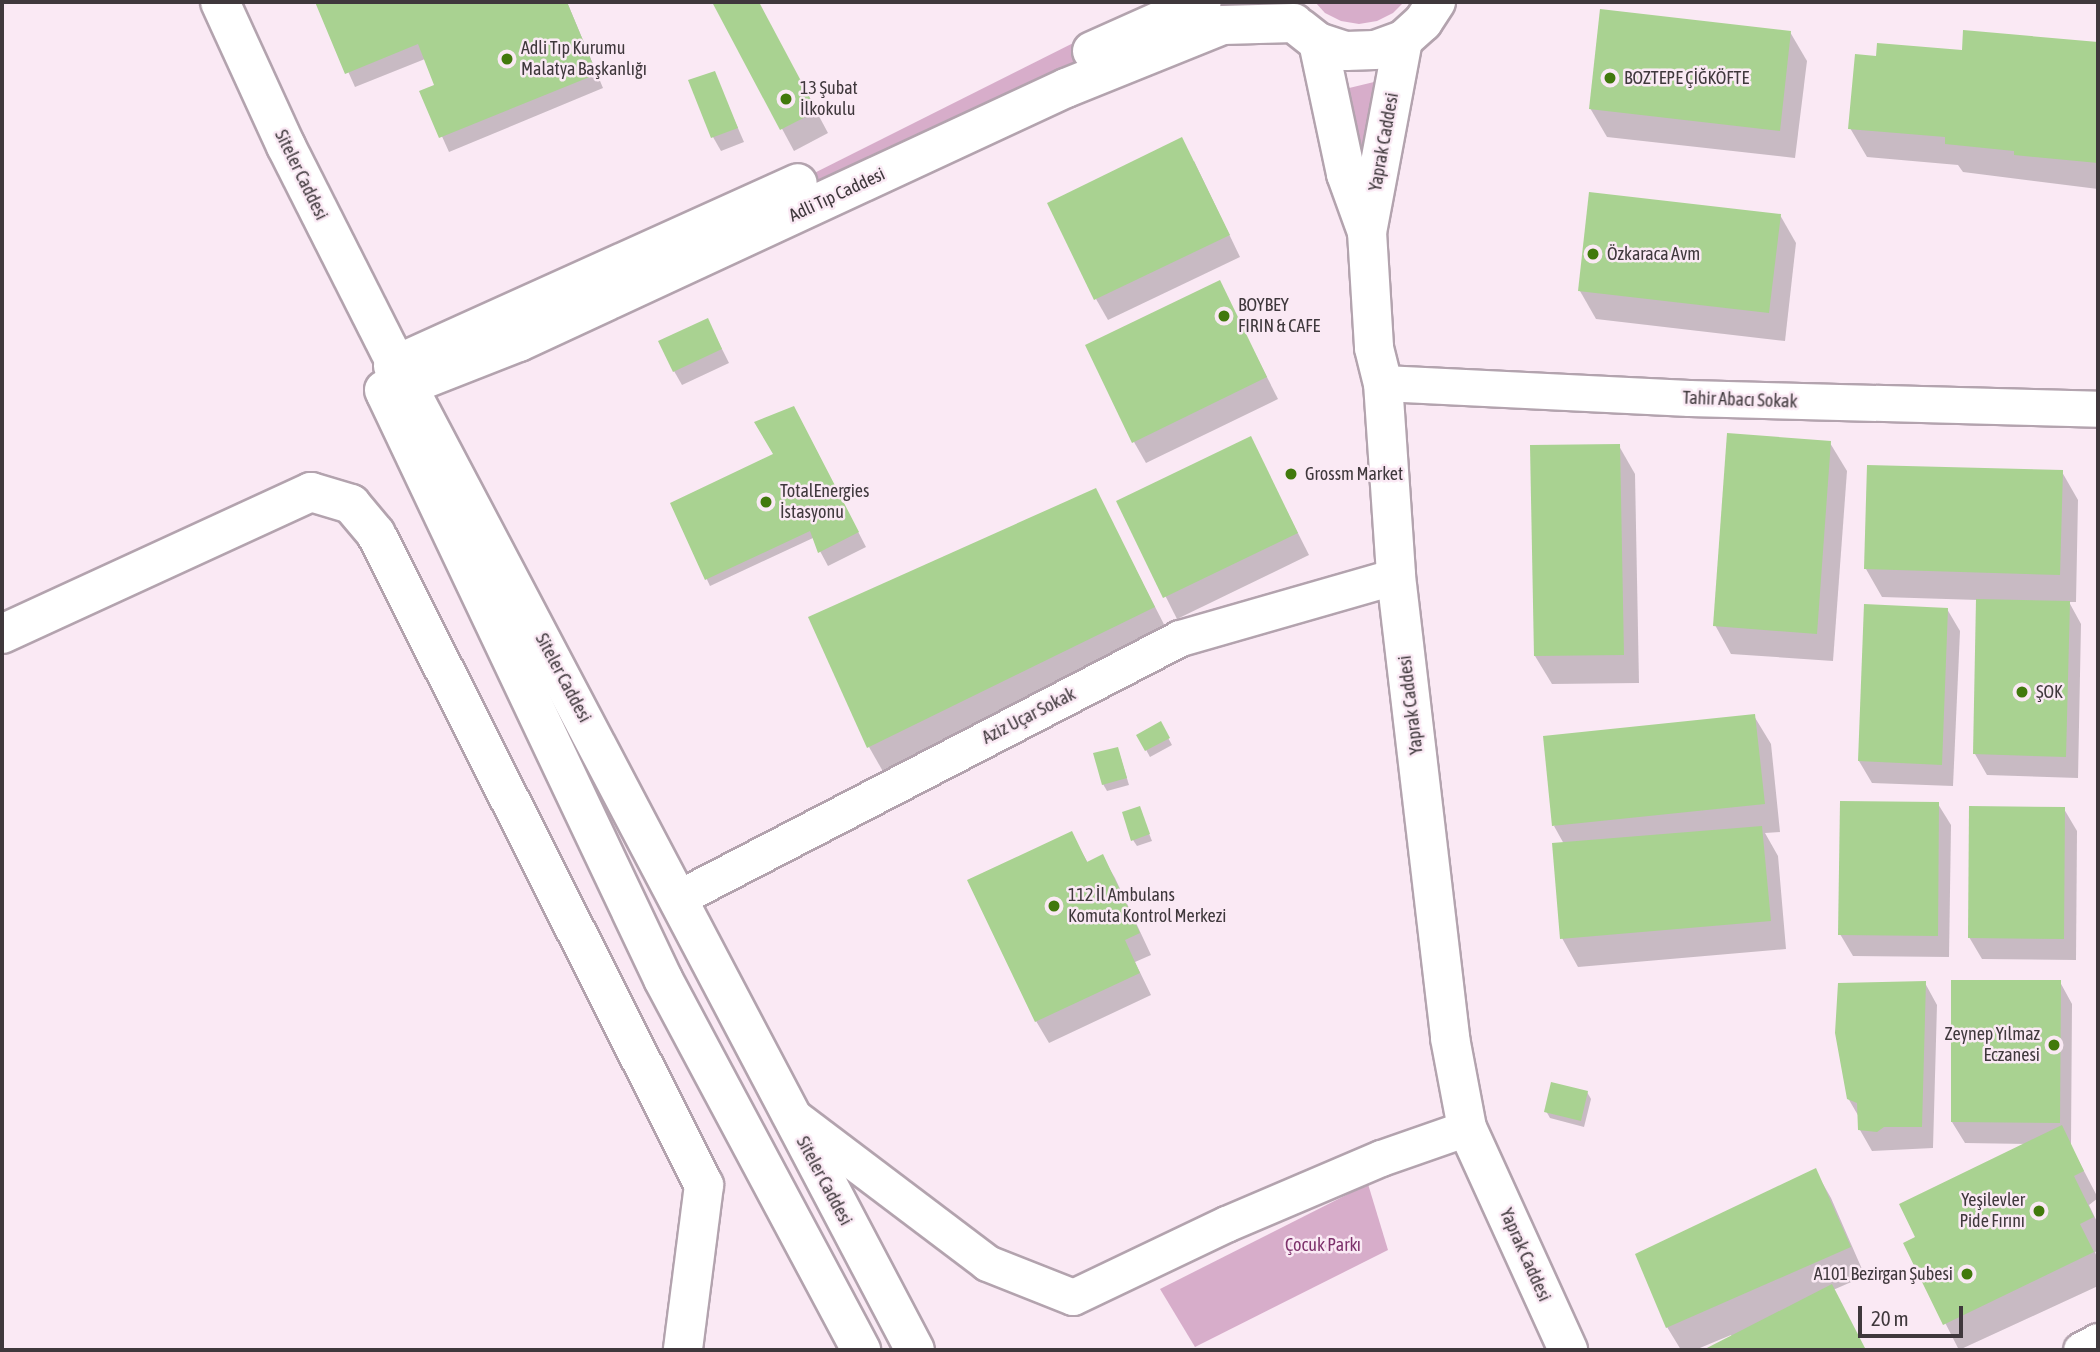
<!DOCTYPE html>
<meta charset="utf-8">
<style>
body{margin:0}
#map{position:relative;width:2100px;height:1352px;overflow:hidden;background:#fae9f4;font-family:"Asap Condensed",sans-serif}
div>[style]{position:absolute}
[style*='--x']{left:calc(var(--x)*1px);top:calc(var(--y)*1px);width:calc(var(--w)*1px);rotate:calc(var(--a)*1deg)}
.green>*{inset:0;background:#d7adca}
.shadow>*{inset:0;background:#0003}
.building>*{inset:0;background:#a9d291}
.roads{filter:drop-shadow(2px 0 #b3a3ae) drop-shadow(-2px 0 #b3a3ae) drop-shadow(0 2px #b3a3ae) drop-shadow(0 -2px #b3a3ae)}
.minor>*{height:35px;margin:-17.5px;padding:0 17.5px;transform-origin:17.5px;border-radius:17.5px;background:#fff}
.tertiary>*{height:38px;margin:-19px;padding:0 19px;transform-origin:19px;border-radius:19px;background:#fff}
.secondary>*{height:38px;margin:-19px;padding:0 19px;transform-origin:19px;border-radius:19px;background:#fff}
.dots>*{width:19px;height:19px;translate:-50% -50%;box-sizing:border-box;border:4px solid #fae9f4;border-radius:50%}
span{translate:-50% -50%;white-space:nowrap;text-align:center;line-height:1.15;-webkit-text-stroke:5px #fae9f4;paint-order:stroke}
.poi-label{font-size:18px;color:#3f383c}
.left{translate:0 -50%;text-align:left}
.right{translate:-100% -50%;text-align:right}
.street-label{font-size:18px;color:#3f383c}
.park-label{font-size:18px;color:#7d316b}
.frame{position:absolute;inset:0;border:4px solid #3f383c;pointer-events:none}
.scale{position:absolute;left:1858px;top:1306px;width:105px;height:32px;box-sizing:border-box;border:4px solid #3f383c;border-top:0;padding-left:9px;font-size:21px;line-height:24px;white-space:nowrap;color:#3f383c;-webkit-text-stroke:5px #fae9f4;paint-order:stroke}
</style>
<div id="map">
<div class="green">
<div style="clip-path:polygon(1155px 2px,1210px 2px,1212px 8px,573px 294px)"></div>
<div style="clip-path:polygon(1315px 2px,1404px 2px,1393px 13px,1377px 21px,1359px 24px,1341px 21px,1325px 13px)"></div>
<div style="clip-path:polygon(1374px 82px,1365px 181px,1345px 89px)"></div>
<div style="clip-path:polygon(1368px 1184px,1388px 1250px,1195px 1347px,1160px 1289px)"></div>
</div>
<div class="shadow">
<div style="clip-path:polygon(317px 2px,567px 2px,603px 88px,449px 152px,422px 92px,436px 86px,425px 59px,355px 87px)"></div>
<div style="clip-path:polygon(714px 2px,758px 2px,828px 133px,794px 151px)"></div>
<div style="clip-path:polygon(1790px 32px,1807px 61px,1795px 158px,1607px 137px,1590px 108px)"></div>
<div style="clip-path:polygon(1965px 32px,2098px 44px,2098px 189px,1963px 172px,1958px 165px,1867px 157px,1850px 128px,1877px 58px,1963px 51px)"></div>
<div style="clip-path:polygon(714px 73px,744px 142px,721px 151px,713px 137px)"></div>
<div style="clip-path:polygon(1194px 161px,1240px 257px,1108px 320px,1096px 299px)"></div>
<div style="clip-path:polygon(1780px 215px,1796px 243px,1785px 341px,1596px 319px,1580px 291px)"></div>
<div style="clip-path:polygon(1219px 282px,1278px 399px,1146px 463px,1134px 442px)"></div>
<div style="clip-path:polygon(715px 335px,729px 363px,682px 385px,674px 371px)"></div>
<div style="clip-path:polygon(802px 423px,866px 547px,828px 566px,813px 538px,710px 586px,672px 504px,775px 454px)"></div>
<div style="clip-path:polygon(1250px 438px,1309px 555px,1177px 619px,1118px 502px)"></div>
<div style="clip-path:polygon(1830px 443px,1847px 471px,1833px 661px,1731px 654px,1715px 625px)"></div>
<div style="clip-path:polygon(1619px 446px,1635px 474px,1639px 683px,1552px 684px,1535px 656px,1532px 447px)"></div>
<div style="clip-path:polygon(2062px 472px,2078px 500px,2076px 602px,2069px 602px,2081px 624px,2078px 778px,1987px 775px,1975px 754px,1978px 600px,1882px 597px,1866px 569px)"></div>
<div style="clip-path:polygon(1095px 490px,1170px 636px,885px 775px,869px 747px)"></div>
<div style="clip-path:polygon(1947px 609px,1960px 631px,1953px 786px,1872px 783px,1859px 761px)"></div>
<div style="clip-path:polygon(1754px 716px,1771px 744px,1780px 832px,1765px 833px,1778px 856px,1786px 949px,1578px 967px,1562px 938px,1564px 844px,1554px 826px)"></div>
<div style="clip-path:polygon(1160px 723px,1172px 745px,1150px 757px,1138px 735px)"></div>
<div style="clip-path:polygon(1118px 749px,1129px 785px,1107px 791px,1103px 784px)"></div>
<div style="clip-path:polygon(1938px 804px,1951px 825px,1949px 957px,1853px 956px,1840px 934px)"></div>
<div style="clip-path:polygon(1139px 808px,1152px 841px,1137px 846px,1133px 840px)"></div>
<div style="clip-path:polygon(2064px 809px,2077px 831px,2076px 960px,1982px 959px,1969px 937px)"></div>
<div style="clip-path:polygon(1071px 833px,1088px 863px,1102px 856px,1115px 878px,1151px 955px,1135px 962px,1151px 995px,1049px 1043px,1036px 1021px)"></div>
<div style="clip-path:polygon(2060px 982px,2072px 1004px,2071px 1146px,2098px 1198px,2089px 1205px,2098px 1224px,2098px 1251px,2095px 1252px,2098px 1260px,2098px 1286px,1959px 1350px,1905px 1244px,1917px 1238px,2028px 1144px,1965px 1143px,1952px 1122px)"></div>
<div style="clip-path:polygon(1925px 983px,1937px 1005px,1933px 1148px,1872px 1151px,1860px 1130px,1859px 1117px,1848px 1098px)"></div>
<div style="clip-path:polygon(1587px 1092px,1591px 1099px,1584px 1127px,1550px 1118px,1546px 1111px)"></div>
<div style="clip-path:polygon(1815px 1170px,1831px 1198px,1865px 1276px,1833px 1290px,1865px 1350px,1707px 1350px,1732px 1337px,1731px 1335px,1695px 1350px,1681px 1350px,1667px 1327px)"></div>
</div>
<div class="building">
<div style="clip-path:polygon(315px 2px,567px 2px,597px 74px,439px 138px,419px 91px,434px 85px,418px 44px,345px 74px)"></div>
<div style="clip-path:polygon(712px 2px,759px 2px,817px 111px,780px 130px)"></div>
<div style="clip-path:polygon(1600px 9px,1791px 31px,1780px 131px,1589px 109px)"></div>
<div style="clip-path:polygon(1963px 30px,2098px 42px,2098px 163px,2014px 155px,2014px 151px,1945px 144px,1945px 137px,1848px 129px,1855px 54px,1876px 56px,1877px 43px,1962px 50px)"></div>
<div style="clip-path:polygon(715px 71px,738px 128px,711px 138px,688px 80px)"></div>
<div style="clip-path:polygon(1182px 137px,1230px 235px,1094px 300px,1047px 203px)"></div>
<div style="clip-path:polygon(1589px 192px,1781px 214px,1769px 313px,1578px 291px)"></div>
<div style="clip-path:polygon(1220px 280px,1267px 377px,1132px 443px,1085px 345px)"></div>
<div style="clip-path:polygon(708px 318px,722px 349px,673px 372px,658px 341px)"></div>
<div style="clip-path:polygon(794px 406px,859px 532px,818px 553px,810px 531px,705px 580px,670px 503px,773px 454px,754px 422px)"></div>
<div style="clip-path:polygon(1727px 433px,1831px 441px,1817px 634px,1713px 626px)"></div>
<div style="clip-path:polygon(1251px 436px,1298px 533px,1163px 598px,1116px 501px)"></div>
<div style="clip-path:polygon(1620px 444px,1624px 655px,1534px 656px,1530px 445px)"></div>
<div style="clip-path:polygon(1867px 465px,2063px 470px,2060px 575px,1864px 569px)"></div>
<div style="clip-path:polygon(1096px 488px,1155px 607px,867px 748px,808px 617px)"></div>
<div style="clip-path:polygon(1976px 599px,2070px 601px,2066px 757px,1973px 754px)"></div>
<div style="clip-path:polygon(1864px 604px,1948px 608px,1942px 765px,1858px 761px)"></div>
<div style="clip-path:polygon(1755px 714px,1765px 804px,1552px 826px,1543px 736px)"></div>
<div style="clip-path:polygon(1161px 721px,1170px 738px,1145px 751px,1136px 735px)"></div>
<div style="clip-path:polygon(1118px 747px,1127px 778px,1102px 785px,1093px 753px)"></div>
<div style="clip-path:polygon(1840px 801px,1939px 802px,1938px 936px,1838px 935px)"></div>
<div style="clip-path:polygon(1140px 806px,1150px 834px,1131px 841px,1122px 812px)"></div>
<div style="clip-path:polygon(1969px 806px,2065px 807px,2064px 939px,1968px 938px)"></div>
<div style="clip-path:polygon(1762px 826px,1771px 921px,1560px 939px,1552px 843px)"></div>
<div style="clip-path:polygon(1072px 831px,1087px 862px,1103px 854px,1140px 933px,1125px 940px,1140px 973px,1035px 1022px,967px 880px)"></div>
<div style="clip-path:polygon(1951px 980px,2061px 980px,2060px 1123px,1951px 1122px)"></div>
<div style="clip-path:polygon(1926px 981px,1922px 1127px,1884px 1127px,1877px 1132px,1858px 1130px,1857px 1103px,1847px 1099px,1835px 1033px,1838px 983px)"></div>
<div style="clip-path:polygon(1551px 1082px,1588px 1091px,1581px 1121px,1544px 1112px)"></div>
<div style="clip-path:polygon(2062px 1125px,2084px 1171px,2074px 1176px,2094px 1217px,2080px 1224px,2094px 1252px,1943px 1325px,1903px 1243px,1915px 1237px,1899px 1204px)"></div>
<div style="clip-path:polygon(1816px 1168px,1851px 1247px,1666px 1328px,1635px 1254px)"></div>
<div style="clip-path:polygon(1832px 1284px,1866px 1350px,1703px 1350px)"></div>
</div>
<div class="roads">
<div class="minor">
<div style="--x:1383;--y:383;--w:306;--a:2.8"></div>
<div style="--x:1689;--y:398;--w:409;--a:1.5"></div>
<div style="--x:678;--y:898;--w:565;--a:-27.38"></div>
<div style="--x:1180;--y:638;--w:225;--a:-16"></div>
<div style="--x:789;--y:1113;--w:248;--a:37.1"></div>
<div style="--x:987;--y:1263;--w:92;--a:21.6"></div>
<div style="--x:1073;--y:1297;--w:170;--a:-25.5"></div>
<div style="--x:1226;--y:1224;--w:168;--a:-23.1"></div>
<div style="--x:1381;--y:1158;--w:91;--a:-19.2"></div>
<div style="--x:2081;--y:1350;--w:19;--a:-28"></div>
</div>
<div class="tertiary">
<div style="--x:1300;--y:28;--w:23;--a:38"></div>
<div style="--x:1318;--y:42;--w:29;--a:18"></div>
<div style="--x:1346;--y:51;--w:29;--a:-2"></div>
<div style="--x:1375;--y:50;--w:30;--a:-20"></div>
<div style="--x:1403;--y:40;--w:27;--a:-42"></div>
<div style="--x:1423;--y:22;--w:24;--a:-57"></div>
<div style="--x:1403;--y:40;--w:195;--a:100.6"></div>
<div style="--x:1367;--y:232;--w:116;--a:86.5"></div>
<div style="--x:1374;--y:348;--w:36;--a:76"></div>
<div style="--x:1383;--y:383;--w:193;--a:86.1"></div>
<div style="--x:1396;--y:576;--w:465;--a:83.3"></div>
<div style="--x:1450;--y:1038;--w:92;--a:79.3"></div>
<div style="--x:1467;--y:1128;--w:244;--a:65.5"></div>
<div style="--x:1318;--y:42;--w:135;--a:78"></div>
<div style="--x:1346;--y:174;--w:62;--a:70.1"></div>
<div style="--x:1092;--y:51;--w:120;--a:-24"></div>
<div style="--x:393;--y:366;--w:444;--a:-24.3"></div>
<div style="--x:386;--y:394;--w:143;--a:-21.4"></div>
<div style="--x:519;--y:342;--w:603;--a:-24.91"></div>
<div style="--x:1066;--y:88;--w:169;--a:-21.9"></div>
<div style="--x:1223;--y:25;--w:71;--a:-1.6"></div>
<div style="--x:2;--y:634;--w:340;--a:-24.7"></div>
<div style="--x:311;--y:492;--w:42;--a:16.7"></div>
<div style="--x:351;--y:504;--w:39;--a:50"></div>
<div style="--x:376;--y:534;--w:729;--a:63.26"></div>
<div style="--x:704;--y:1185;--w:166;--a:97.3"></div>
</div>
<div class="secondary">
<div style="--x:220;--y:2;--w:158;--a:65.4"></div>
<div style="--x:286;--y:146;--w:244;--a:63.2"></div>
<div style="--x:396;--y:364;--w:1114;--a:62.24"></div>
<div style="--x:384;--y:390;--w:652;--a:64.65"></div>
<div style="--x:663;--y:979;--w:421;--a:61.9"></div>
</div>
</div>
<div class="dots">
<div style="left:507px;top:59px;background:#41790c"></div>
<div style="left:1610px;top:78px;background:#41790c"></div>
<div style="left:786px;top:99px;background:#41790c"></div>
<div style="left:1593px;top:254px;background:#41790c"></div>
<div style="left:1224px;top:316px;background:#41790c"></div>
<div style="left:1291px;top:474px;background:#41790c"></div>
<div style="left:766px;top:502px;background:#41790c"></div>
<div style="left:2022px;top:692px;background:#41790c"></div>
<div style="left:1054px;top:906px;background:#41790c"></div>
<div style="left:2054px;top:1045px;background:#41790c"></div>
<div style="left:2039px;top:1211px;background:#41790c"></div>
<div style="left:1967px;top:1274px;background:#41790c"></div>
</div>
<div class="poi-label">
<span class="left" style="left:521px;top:59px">Adli Tıp Kurumu<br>Malatya Başkanlığı</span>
<span class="left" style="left:1624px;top:78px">BOZTEPE ÇİĞKÖFTE</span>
<span class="left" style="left:800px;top:99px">13 Şubat<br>İlkokulu</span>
<span class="left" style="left:1607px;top:254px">Özkaraca Avm</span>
<span class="left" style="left:1238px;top:316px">BOYBEY<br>FIRIN &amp; CAFE</span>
<span class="left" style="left:1305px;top:474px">Grossm Market</span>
<span class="left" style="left:780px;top:502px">TotalEnergies<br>İstasyonu</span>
<span class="left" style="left:2036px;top:692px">ŞOK</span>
<span class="left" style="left:1068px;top:906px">112 İl Ambulans<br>Komuta Kontrol Merkezi</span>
<span class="right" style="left:2040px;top:1045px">Zeynep Yılmaz<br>Eczanesi</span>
<span class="right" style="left:2025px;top:1211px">Yeşilevler<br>Pide Fırını</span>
<span class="right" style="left:1953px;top:1274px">A101 Bezirgan Şubesi</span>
</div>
<div class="street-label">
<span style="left:1384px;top:142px;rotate:-80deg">Yaprak Caddesi</span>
<span style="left:301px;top:175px;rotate:64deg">Siteler Caddesi</span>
<span style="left:837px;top:195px;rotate:-25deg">Adli Tıp Caddesi</span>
<span style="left:1740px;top:400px;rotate:2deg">Tahir Abacı Sokak</span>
<span style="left:563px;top:678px;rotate:62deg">Siteler Caddesi</span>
<span style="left:1411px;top:705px;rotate:-97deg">Yaprak Caddesi</span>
<span style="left:1029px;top:716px;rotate:-27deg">Aziz Uçar Sokak</span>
<span style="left:824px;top:1181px;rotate:62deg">Siteler Caddesi</span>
<span style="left:1525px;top:1255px;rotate:66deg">Yaprak Caddesi</span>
</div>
<div class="park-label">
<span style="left:1323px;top:1245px">Çocuk Parkı</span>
</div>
<div class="frame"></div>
<div class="scale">20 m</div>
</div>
